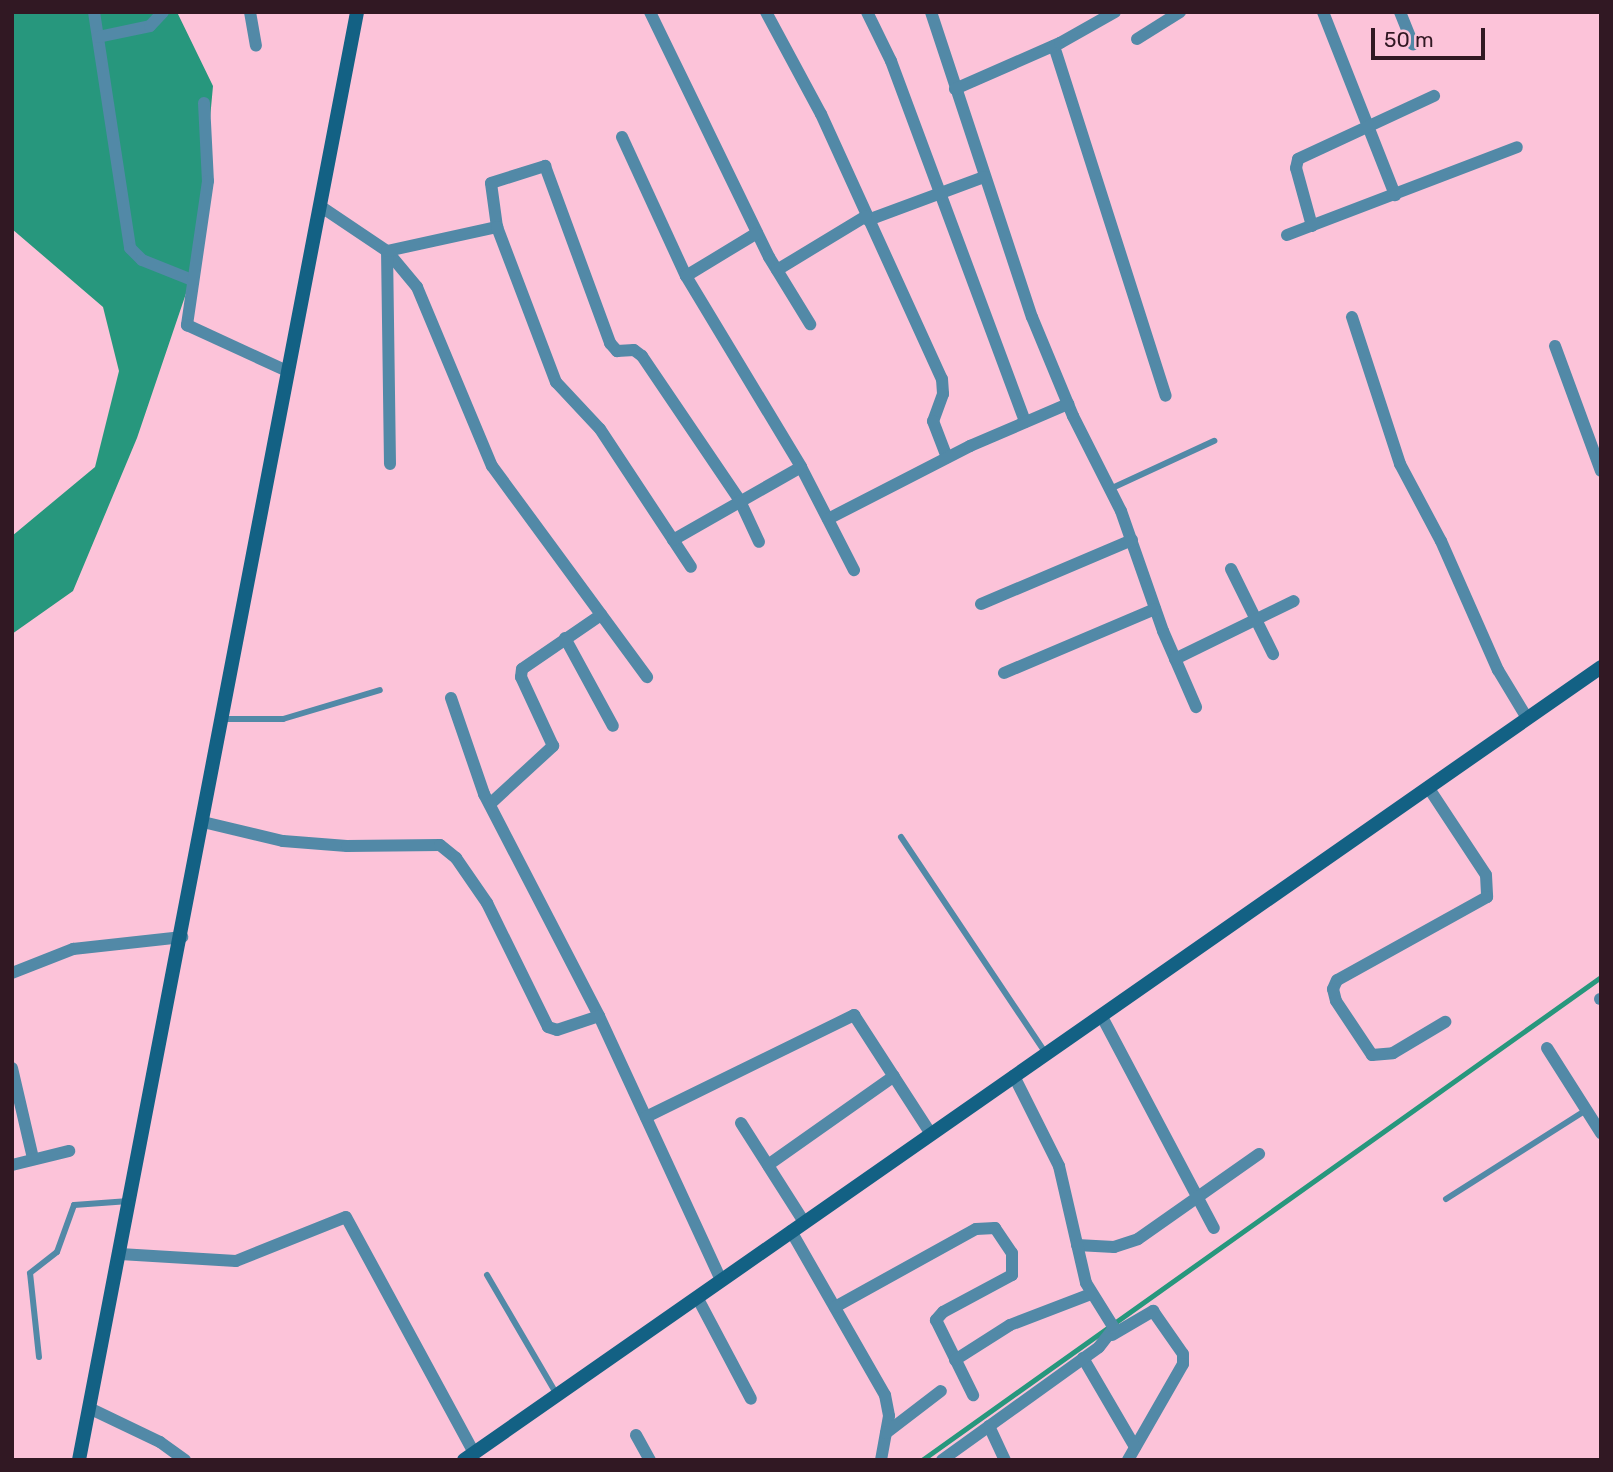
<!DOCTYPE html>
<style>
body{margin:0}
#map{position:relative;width:1613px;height:1472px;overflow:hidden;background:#fcc3d9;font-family:Rubik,sans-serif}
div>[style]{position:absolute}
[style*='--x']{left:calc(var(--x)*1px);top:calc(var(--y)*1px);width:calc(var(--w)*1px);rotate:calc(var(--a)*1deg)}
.water>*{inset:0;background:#27977d}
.stream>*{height:4.5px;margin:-2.25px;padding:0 2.25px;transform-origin:2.25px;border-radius:2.25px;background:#27977d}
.lane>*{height:6px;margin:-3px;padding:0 3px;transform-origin:3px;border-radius:3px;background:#5289a7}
.street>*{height:12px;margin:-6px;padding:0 6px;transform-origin:6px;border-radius:6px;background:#5289a7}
.secondary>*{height:14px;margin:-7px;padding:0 7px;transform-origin:7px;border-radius:7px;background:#136184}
span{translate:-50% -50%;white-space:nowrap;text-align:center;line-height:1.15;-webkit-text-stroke:6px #fcc3d9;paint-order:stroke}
.frame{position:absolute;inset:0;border:14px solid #311823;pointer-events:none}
.scale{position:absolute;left:1371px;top:28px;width:114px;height:32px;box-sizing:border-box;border:4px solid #311823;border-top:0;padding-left:9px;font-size:21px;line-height:24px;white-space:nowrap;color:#311823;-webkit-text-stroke:5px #fcc3d9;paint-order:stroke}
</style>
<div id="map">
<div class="water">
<div style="clip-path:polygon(12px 12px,177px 12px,213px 86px,197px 261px,137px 438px,73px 591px,12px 634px,12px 536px,95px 467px,119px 371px,103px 307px,12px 229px)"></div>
</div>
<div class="stream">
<div style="--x:922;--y:1460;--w:833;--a:-35.43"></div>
</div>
<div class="lane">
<div style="--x:1110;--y:489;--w:115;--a:-24.8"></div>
<div style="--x:222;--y:719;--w:61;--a:0"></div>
<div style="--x:283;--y:719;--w:101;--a:-16.6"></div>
<div style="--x:901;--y:837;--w:261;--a:56.2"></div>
<div style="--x:1446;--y:1199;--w:166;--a:-32.4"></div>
<div style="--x:487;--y:1275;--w:139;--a:59.7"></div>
<div style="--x:39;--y:1357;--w:84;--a:-96.1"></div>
<div style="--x:30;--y:1273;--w:34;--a:-38"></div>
<div style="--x:57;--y:1252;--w:50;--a:-70.1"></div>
<div style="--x:74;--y:1205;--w:55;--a:-4.2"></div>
</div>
<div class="street">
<div style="--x:94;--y:12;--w:239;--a:81.3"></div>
<div style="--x:130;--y:248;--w:17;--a:45"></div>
<div style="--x:142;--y:260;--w:54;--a:21.8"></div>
<div style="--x:250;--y:12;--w:34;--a:80"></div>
<div style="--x:650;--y:12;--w:272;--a:64.1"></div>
<div style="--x:769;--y:257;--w:79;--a:58.5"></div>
<div style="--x:766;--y:12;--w:116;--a:61.7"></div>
<div style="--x:821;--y:114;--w:291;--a:65.5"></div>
<div style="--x:942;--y:379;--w:15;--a:86"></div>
<div style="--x:943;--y:394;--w:29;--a:110"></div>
<div style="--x:933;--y:421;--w:39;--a:69"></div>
<div style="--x:867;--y:12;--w:55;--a:63.9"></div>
<div style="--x:891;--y:61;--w:385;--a:69.6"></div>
<div style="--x:931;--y:12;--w:321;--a:71.7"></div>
<div style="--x:1032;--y:317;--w:107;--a:67.5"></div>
<div style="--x:1073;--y:416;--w:106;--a:63.2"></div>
<div style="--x:1121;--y:511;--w:127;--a:70.7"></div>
<div style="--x:1163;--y:631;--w:83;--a:66.5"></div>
<div style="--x:1323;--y:12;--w:197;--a:68.5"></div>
<div style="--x:1400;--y:12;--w:35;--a:68"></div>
<div style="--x:98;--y:37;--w:53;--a:-11.9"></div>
<div style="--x:150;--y:26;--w:19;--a:-47"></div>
<div style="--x:1137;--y:39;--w:51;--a:-32.1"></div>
<div style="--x:1054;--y:46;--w:367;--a:72.3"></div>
<div style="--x:955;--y:89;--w:115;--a:-23.7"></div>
<div style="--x:1060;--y:43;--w:63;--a:-29.4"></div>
<div style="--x:204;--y:103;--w:78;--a:87.1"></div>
<div style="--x:208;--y:181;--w:146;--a:98.3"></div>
<div style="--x:187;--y:325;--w:108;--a:24.7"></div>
<div style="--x:622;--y:137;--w:153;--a:65.3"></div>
<div style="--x:686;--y:276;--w:223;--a:58.9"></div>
<div style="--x:801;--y:467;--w:116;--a:62.8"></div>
<div style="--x:320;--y:206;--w:81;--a:33.9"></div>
<div style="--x:387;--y:251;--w:47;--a:50.2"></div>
<div style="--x:417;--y:287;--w:194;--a:67.3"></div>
<div style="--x:492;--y:466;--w:262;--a:53.7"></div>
<div style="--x:868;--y:220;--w:124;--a:-20.3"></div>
<div style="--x:1312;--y:226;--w:60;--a:-105.4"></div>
<div style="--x:1296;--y:168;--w:9;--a:-77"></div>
<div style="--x:1298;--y:159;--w:150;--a:-24.9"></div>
<div style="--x:497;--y:227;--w:44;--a:-97.8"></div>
<div style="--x:491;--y:183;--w:57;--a:-17.5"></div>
<div style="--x:545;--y:166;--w:189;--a:69.8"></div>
<div style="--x:610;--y:343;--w:11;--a:49"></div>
<div style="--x:617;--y:351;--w:17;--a:-3"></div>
<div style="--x:634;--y:350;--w:10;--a:37"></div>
<div style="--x:642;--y:356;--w:175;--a:55.9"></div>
<div style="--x:740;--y:501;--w:45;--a:65.1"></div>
<div style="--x:1287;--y:235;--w:246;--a:-20.9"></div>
<div style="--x:777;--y:270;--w:104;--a:-31.2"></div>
<div style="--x:686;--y:276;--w:83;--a:-31.2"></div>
<div style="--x:1352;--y:317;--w:155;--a:71.9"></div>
<div style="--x:1400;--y:464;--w:87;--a:62"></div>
<div style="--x:1441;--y:541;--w:141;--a:66.2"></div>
<div style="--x:1498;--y:670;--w:56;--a:58.9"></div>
<div style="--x:1555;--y:346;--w:133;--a:69.8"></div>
<div style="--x:390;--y:464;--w:213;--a:-90.8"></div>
<div style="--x:387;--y:251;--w:113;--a:-12.3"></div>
<div style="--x:497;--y:227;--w:166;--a:69.2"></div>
<div style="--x:556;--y:382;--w:64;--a:46.9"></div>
<div style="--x:600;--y:429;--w:165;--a:56.6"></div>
<div style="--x:828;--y:519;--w:160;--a:-27.2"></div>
<div style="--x:970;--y:446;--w:107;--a:-23.2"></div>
<div style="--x:673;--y:540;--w:147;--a:-29.7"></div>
<div style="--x:1231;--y:569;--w:95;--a:63.7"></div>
<div style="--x:981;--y:604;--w:164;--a:-23"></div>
<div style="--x:565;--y:638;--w:100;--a:61.4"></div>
<div style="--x:1175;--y:659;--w:132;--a:-26"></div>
<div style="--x:1004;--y:673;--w:164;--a:-23"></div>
<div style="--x:451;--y:698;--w:102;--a:71"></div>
<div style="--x:484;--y:794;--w:250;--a:62.6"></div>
<div style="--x:599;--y:1016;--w:291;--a:65.2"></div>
<div style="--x:1428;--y:787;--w:105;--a:56.6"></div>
<div style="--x:1486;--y:875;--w:22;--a:87"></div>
<div style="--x:1487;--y:897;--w:171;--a:151"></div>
<div style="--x:1337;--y:980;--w:10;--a:114"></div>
<div style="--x:1333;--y:989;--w:12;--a:76"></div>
<div style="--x:1336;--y:1001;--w:65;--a:56.3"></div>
<div style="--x:1372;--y:1055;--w:21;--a:-5"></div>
<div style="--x:1393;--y:1053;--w:61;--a:-30.8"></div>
<div style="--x:490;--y:804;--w:86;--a:-42.6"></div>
<div style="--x:553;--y:746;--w:76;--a:-114.9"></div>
<div style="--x:521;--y:677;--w:8;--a:-83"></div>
<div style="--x:522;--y:669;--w:96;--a:-34.4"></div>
<div style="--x:203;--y:822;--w:82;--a:13.4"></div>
<div style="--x:283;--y:841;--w:64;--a:4.5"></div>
<div style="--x:347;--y:846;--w:93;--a:-0.6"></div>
<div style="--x:440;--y:845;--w:21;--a:39"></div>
<div style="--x:456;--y:858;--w:55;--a:55.4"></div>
<div style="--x:487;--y:903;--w:138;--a:63.8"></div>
<div style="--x:548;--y:1027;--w:9;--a:18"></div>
<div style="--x:557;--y:1030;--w:44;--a:-18.4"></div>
<div style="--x:12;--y:973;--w:66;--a:-21.5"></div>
<div style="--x:73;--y:949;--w:110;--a:-6.3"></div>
<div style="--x:1600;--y:999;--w:1;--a:0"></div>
<div style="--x:1101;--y:1015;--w:241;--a:62.1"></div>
<div style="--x:1547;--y:1048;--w:101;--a:57.6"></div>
<div style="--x:12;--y:1068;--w:92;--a:76.9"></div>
<div style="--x:646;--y:1117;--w:232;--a:-26.1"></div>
<div style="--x:854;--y:1015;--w:142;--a:57.1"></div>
<div style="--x:741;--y:1123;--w:117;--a:57.5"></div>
<div style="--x:12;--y:1165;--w:59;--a:-13.8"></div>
<div style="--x:768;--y:1165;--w:154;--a:-35.2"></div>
<div style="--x:791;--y:1231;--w:189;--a:60.2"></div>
<div style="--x:885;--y:1395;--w:21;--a:79"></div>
<div style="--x:889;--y:1416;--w:45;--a:100.3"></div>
<div style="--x:1077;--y:1245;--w:37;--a:3"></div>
<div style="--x:1114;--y:1247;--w:25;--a:-18"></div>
<div style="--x:1138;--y:1239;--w:148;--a:-35.1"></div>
<div style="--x:120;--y:1254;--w:116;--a:3.5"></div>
<div style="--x:236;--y:1261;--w:118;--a:-21.8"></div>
<div style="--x:346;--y:1217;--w:268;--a:61.5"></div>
<div style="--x:697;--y:1297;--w:115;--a:62.1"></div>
<div style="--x:835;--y:1307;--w:161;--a:-29"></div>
<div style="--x:976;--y:1229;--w:19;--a:-3"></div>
<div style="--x:995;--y:1228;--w:30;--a:56"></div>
<div style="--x:1012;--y:1253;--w:22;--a:90"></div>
<div style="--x:1012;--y:1275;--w:78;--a:151.8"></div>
<div style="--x:943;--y:1312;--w:11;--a:131"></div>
<div style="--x:936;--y:1320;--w:84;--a:63.7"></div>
<div style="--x:1112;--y:1335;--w:48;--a:-30.3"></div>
<div style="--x:1153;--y:1311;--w:52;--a:55.1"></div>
<div style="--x:1183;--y:1354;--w:10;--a:90"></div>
<div style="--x:1183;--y:1364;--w:111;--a:119.8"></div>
<div style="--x:1083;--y:1358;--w:103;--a:59.7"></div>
<div style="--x:955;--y:1360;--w:65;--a:-32.5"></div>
<div style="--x:1010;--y:1325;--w:87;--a:-20.9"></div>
<div style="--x:89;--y:1408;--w:79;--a:25.6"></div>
<div style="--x:160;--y:1442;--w:31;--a:36"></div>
<div style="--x:989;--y:1426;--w:38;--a:65"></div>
<div style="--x:886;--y:1433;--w:69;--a:-37.4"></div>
<div style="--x:636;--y:1435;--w:29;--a:61"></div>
<div style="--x:942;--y:1460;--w:193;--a:-35.7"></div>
<div style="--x:1099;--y:1347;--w:24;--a:-52"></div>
<div style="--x:1114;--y:1328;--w:53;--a:-121.9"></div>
<div style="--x:1086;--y:1283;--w:120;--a:-103"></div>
<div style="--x:1059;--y:1166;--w:101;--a:-116.6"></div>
</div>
<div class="secondary">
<div style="--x:79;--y:1460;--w:1474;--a:-79.13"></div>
<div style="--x:464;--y:1460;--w:1386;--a:-34.89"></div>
</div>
<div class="frame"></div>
<div class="scale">50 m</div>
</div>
